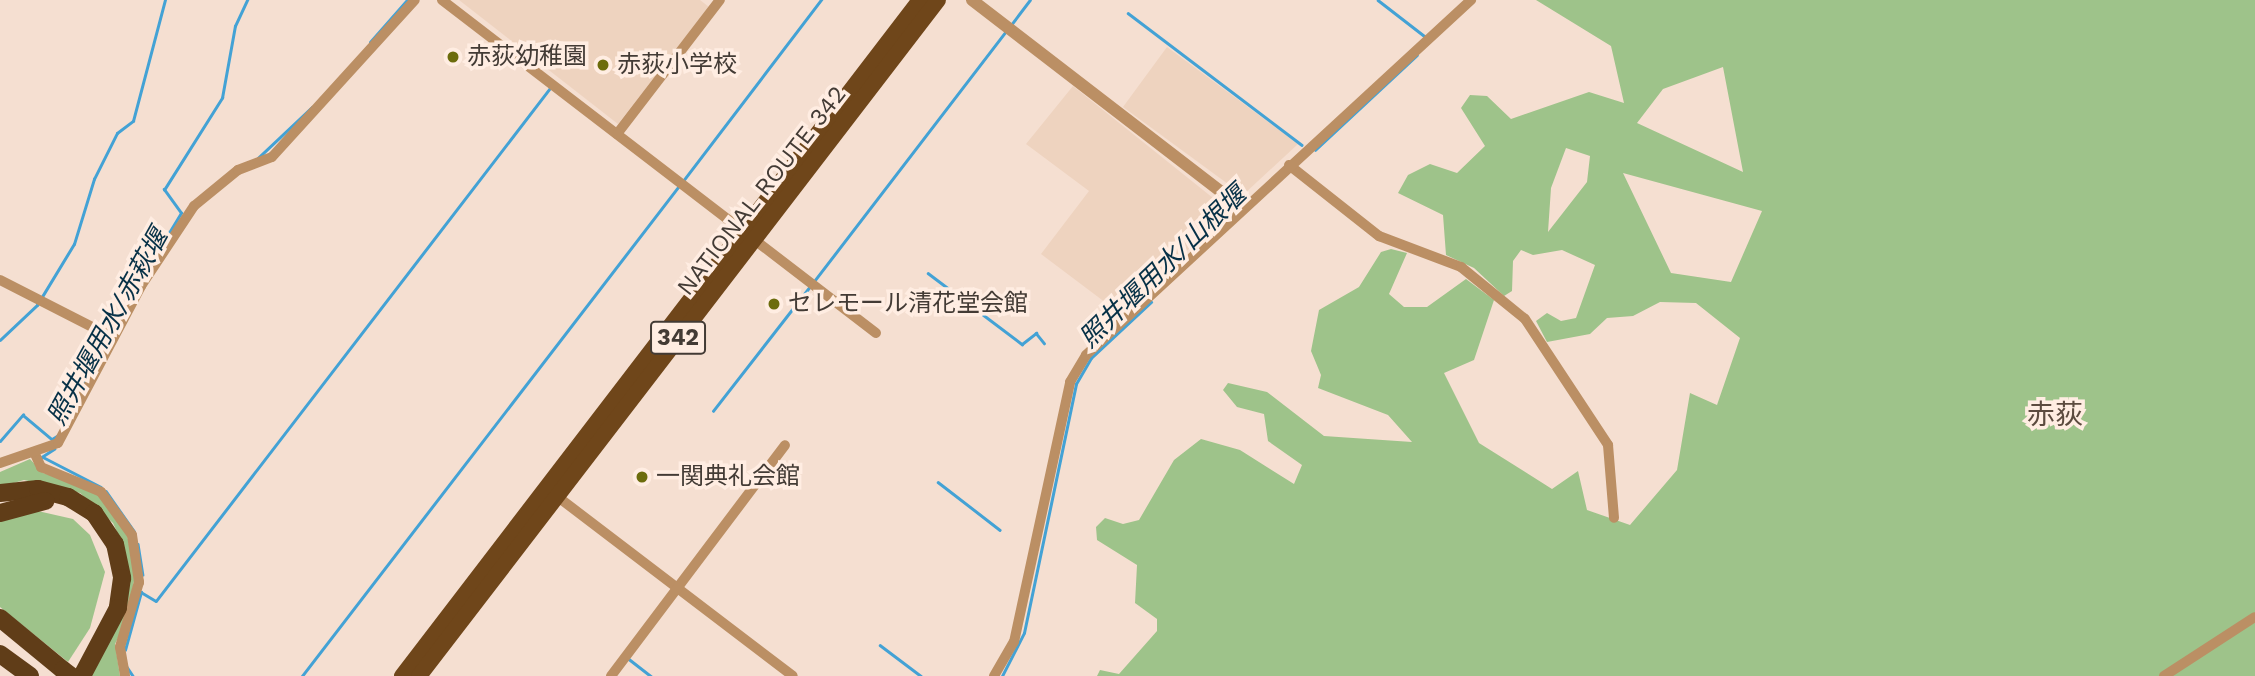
<!DOCTYPE html>
<meta charset="utf-8">
<style>
body{margin:0}
#map{position:relative;width:2255px;height:676px;overflow:hidden;background:#f5dfd1;font-family:"Work Sans","Noto Sans JP",sans-serif}
div>[style]{position:absolute}
[style*='--x']{left:calc(var(--x)*1px);top:calc(var(--y)*1px);width:calc(var(--w)*1px);rotate:calc(var(--a)*1deg)}
.built>*{inset:0;background:#eed3bf}
.green>*{inset:0;background:#9ec38a}
.stream>*{height:2.5px;margin:-1.25px;padding:0 1.25px;transform-origin:1.25px;border-radius:1.25px;background:#43a2d5}
.minor>*{height:10px;margin:-5px;padding:0 5px;transform-origin:5px;border-radius:5px;background:#bb8f64}
.tertiary>*{height:12px;margin:-6px;padding:0 6px;transform-origin:6px;border-radius:6px;background:#bb8f64}
.trunk>*{height:16px;margin:-8px;padding:0 8px;transform-origin:8px;border-radius:8px;background:#6f461a}
.motorway>*{height:18px;margin:-9px;padding:0 9px;transform-origin:9px;border-radius:9px;background:#603d18}
.motorway-bridge>*{height:18px;margin:-9px;padding:0 9px;transform-origin:9px;border-radius:9px;background:#603d18}
.dots>*{width:19px;height:19px;translate:-50% -50%;box-sizing:border-box;border:4px solid #ffede2;border-radius:50%}
span{translate:-50% -50%;white-space:nowrap;text-align:center;line-height:1.15;-webkit-text-stroke:7px #ffede2;paint-order:stroke}
.shield-label span{padding:2px 5px;background:#ffede2;border:2px solid;border-radius:5px;-webkit-text-stroke-width:0}
.shield-label{font-size:23px;color:#433b35;font-weight:700}
.poi-label{font-size:24px;color:#433b35}
.left{translate:0 -50%;text-align:left}
.street-label{font-size:24px;color:#433b35}
.water-label{font-size:26px;color:#073147;font-style:italic}
.quarter-label{font-size:28px;color:#5c4b3f}
</style>
<div id="map">
<div class="built">
<div style="clip-path:polygon(459px 0,700px 0,709px 7px,618px 124px)"></div>
<div style="clip-path:polygon(1167px 47px,1298px 144px,1243px 195px,1123px 107px)"></div>
<div style="clip-path:polygon(1073px 86px,1228px 210px,1122px 315px,1041px 254px,1089px 191px,1026px 144px)"></div>
</div>
<div class="green">
<div style="clip-path:polygon(evenodd,1536px 0,2255px 0,2255px 676px,1097px 676px,1100px 670px,1119px 674px,1157px 631px,1157px 619px,1135px 603px,1137px 565px,1097px 540px,1096px 527px,1105px 518px,1123px 524px,1139px 520px,1174px 460px,1201px 439px,1240px 450px,1294px 484px,1302px 465px,1268px 441px,1264px 414px,1237px 407px,1223px 390px,1228px 383px,1267px 392px,1324px 436px,1412px 442px,1388px 415px,1318px 388px,1321px 375px,1311px 351px,1319px 310px,1359px 287px,1381px 252px,1391px 249px,1407px 253px,1389px 294px,1404px 307px,1427px 307px,1466px 279px,1494px 300px,1474px 360px,1444px 373px,1479px 443px,1552px 489px,1578px 471px,1587px 510px,1630px 525px,1677px 470px,1690px 393px,1717px 405px,1740px 338px,1696px 303px,1660px 302px,1633px 316px,1607px 318px,1590px 334px,1547px 342px,1536px 321px,1547px 313px,1561px 321px,1576px 318px,1595px 265px,1562px 250px,1533px 255px,1521px 250px,1513px 261px,1512px 291px,1504px 296px,1474px 268px,1446px 255px,1443px 215px,1398px 193px,1408px 175px,1430px 164px,1457px 173px,1485px 146px,1461px 108px,1470px 95px,1487px 96px,1511px 119px,1589px 92px,1624px 103px,1611px 46px,1536px 0,1723px 67px,1743px 172px,1637px 123px,1663px 89px,1723px 67px,1536px 0,1566px 148px,1590px 156px,1587px 182px,1548px 232px,1551px 188px,1566px 148px,1536px 0,1623px 173px,1762px 211px,1731px 282px,1671px 273px,1623px 173px)"></div>
<div style="clip-path:polygon(30px 459px,43px 473px,89px 487px,115px 510px,127px 534px,135px 576px,126px 622px,115px 644px,120px 676px,91px 676px,127px 606px,124px 547px,113px 523px,80px 493px,24px 480px,0 487px,0 472px)"></div>
<div style="clip-path:polygon(29px 509px,73px 519px,90px 535px,105px 572px,90px 628px,68px 662px,0 607px,0 522px)"></div>
</div>
<div class="stream">
<div style="--x:1378;--y:0;--w:62;--a:37.8"></div>
<div style="--x:1128;--y:13;--w:218;--a:37.2"></div>
<div style="--x:1011;--y:25;--w:31;--a:-53"></div>
<div style="--x:370;--y:42;--w:56;--a:-48.6"></div>
<div style="--x:1315;--y:150;--w:139;--a:-43"></div>
<div style="--x:258;--y:158;--w:74;--a:-43.4"></div>
<div style="--x:683;--y:181;--w:228;--a:-52.7"></div>
<div style="--x:152;--y:261;--w:56;--a:-58.9"></div>
<div style="--x:181;--y:213;--w:29;--a:-126"></div>
<div style="--x:164;--y:190;--w:109;--a:-57.8"></div>
<div style="--x:222;--y:98;--w:73;--a:-79.8"></div>
<div style="--x:235;--y:26;--w:29;--a:-65"></div>
<div style="--x:928;--y:273;--w:118;--a:37.1"></div>
<div style="--x:1022;--y:344;--w:18;--a:-38"></div>
<div style="--x:1036;--y:333;--w:13;--a:51"></div>
<div style="--x:815;--y:280;--w:315;--a:-52.5"></div>
<div style="--x:0;--y:340;--w:51;--a:-43.4"></div>
<div style="--x:37;--y:305;--w:71;--a:-58.8"></div>
<div style="--x:74;--y:244;--w:68;--a:-72.9"></div>
<div style="--x:94;--y:179;--w:51;--a:-63.4"></div>
<div style="--x:117;--y:133;--w:20;--a:-37"></div>
<div style="--x:133;--y:121;--w:125;--a:-75.2"></div>
<div style="--x:81;--y:390;--w:95;--a:-62.4"></div>
<div style="--x:713;--y:411;--w:160;--a:-52.1"></div>
<div style="--x:0;--y:441;--w:35;--a:-49"></div>
<div style="--x:23;--y:415;--w:38;--a:40"></div>
<div style="--x:52;--y:439;--w:6;--a:-31"></div>
<div style="--x:43;--y:457;--w:65;--a:27.3"></div>
<div style="--x:40;--y:458;--w:17;--a:-33"></div>
<div style="--x:938;--y:482;--w:78;--a:37.7"></div>
<div style="--x:106;--y:491;--w:49;--a:55"></div>
<div style="--x:138;--y:544;--w:31;--a:81"></div>
<div style="--x:141;--y:592;--w:17;--a:31"></div>
<div style="--x:156;--y:601;--w:647;--a:-52.47"></div>
<div style="--x:880;--y:645;--w:51;--a:37.1"></div>
<div style="--x:125;--y:650;--w:60;--a:-74.6"></div>
<div style="--x:629;--y:659;--w:28;--a:38"></div>
<div style="--x:127;--y:667;--w:11;--a:56"></div>
<div style="--x:302;--y:676;--w:618;--a:-52.43"></div>
<div style="--x:1002;--y:676;--w:48;--a:-62.9"></div>
<div style="--x:1024;--y:633;--w:254;--a:-78.2"></div>
<div style="--x:1076;--y:384;--w:30;--a:-60"></div>
<div style="--x:1091;--y:358;--w:82;--a:-43"></div>
</div>
<div class="minor">
<div style="--x:442;--y:0;--w:547;--a:37.5"></div>
<div style="--x:617;--y:134;--w:169;--a:-52.5"></div>
<div style="--x:1289;--y:165;--w:115;--a:38.3"></div>
<div style="--x:1379;--y:236;--w:88;--a:20.7"></div>
<div style="--x:1461;--y:267;--w:82;--a:39.1"></div>
<div style="--x:1525;--y:319;--w:151;--a:56.6"></div>
<div style="--x:1608;--y:445;--w:73;--a:85.3"></div>
<div style="--x:0;--y:280;--w:126;--a:27"></div>
<div style="--x:34;--y:452;--w:17;--a:65"></div>
<div style="--x:41;--y:467;--w:65;--a:22.6"></div>
<div style="--x:101;--y:492;--w:53;--a:54.2"></div>
<div style="--x:132;--y:535;--w:48;--a:81.5"></div>
<div style="--x:139;--y:582;--w:68;--a:106.3"></div>
<div style="--x:120;--y:647;--w:29;--a:80"></div>
<div style="--x:0;--y:463;--w:61;--a:-19"></div>
<div style="--x:58;--y:443;--w:178;--a:-62.1"></div>
<div style="--x:141;--y:286;--w:96;--a:-56.5"></div>
<div style="--x:194;--y:206;--w:57;--a:-39.3"></div>
<div style="--x:238;--y:170;--w:36;--a:-21"></div>
<div style="--x:272;--y:157;--w:212;--a:-47.7"></div>
<div style="--x:554;--y:494;--w:300;--a:37.3"></div>
<div style="--x:611;--y:676;--w:289;--a:-53"></div>
<div style="--x:994;--y:676;--w:39;--a:-60"></div>
<div style="--x:1014;--y:642;--w:266;--a:-77.8"></div>
<div style="--x:1070;--y:382;--w:31;--a:-59"></div>
<div style="--x:1086;--y:355;--w:524;--a:-42.68"></div>
<div style="--x:2164;--y:676;--w:108;--a:-33"></div>
</div>
<div class="tertiary">
<div style="--x:972;--y:0;--w:339;--a:37.6"></div>
</div>
<div class="trunk">
<div style="--x:402;--y:676;--w:852;--a:-52.54"></div>
<div style="--x:419;--y:676;--w:852;--a:-52.48"></div>
</div>
<div class="motorway">
<div style="--x:0;--y:493;--w:38;--a:-6"></div>
<div style="--x:38;--y:489;--w:31;--a:15"></div>
<div style="--x:68;--y:497;--w:31;--a:32"></div>
<div style="--x:94;--y:513;--w:37;--a:56"></div>
<div style="--x:115;--y:544;--w:35;--a:78"></div>
<div style="--x:122;--y:578;--w:30;--a:98"></div>
<div style="--x:118;--y:608;--w:77;--a:117.9"></div>
<div style="--x:0;--y:513;--w:47;--a:-14.9"></div>
<div style="--x:0;--y:618;--w:82;--a:39.5"></div>
<div style="--x:0;--y:654;--w:37;--a:36"></div>
</div>
<div class="motorway-bridge">
<div style="--x:63;--y:670;--w:10;--a:37"></div>
</div>
<div class="dots">
<div style="left:453px;top:57px;background:#6c6c0c"></div>
<div style="left:603px;top:65px;background:#6c6c0c"></div>
<div style="left:774px;top:304px;background:#6c6c0c"></div>
<div style="left:642px;top:477px;background:#6c6c0c"></div>
</div>
<div class="shield-label">
<span style="left:678px;top:338px">342</span>
</div>
<div class="poi-label">
<span class="left" style="left:467px;top:57px">赤荻幼稚園</span>
<span class="left" style="left:617px;top:65px">赤荻小学校</span>
<span class="left" style="left:788px;top:304px">セレモール清花堂会館</span>
<span class="left" style="left:656px;top:477px">一関典礼会館</span>
</div>
<div class="street-label">
<span style="left:762px;top:191px;rotate:-52deg">NATIONAL ROUTE 342</span>
</div>
<div class="water-label">
<span style="left:1163px;top:267px;rotate:-44deg">照井堰用水/山根堰</span>
<span style="left:108px;top:327px;rotate:-61deg">照井堰用水/赤萩堰</span>
</div>
<div class="quarter-label">
<span style="left:2055px;top:415px">赤荻</span>
</div>
</div>
